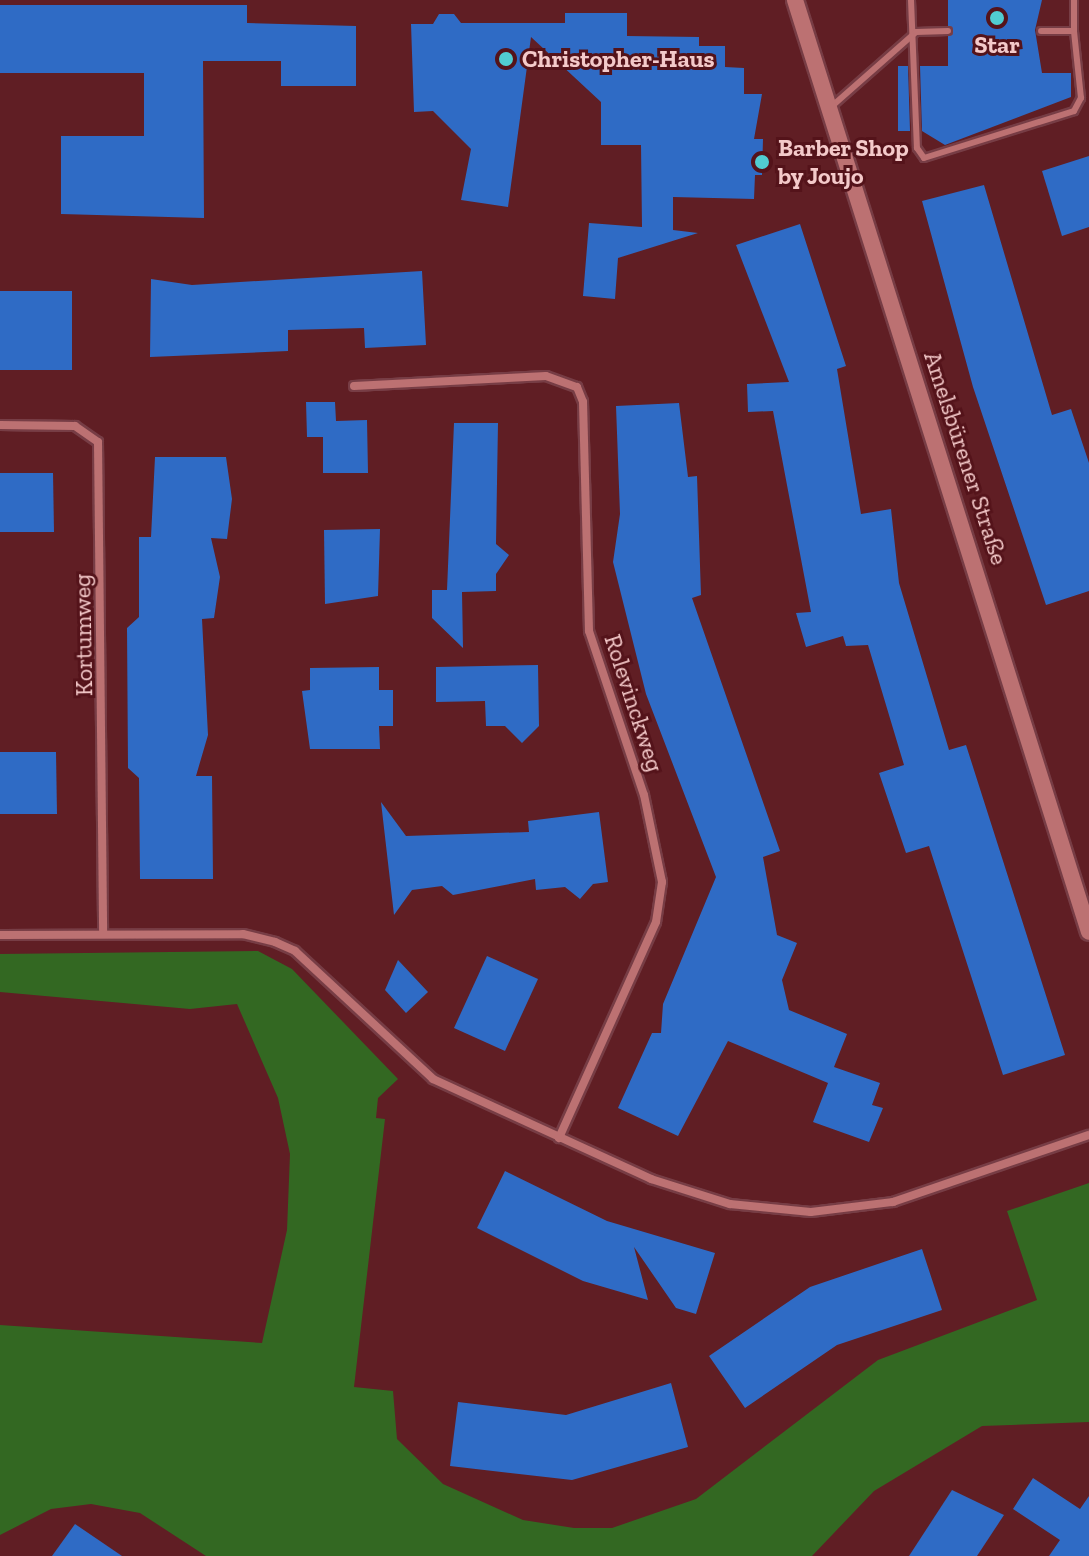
<!DOCTYPE html>
<meta charset="utf-8">
<style>
body{margin:0}
#map{position:relative;width:1089px;height:1556px;overflow:hidden;background:#601e24;font-family:"Zilla Slab",serif}
div>[style]{position:absolute}
[style*='--x']{left:calc(var(--x)*1px);top:calc(var(--y)*1px);width:calc(var(--w)*1px);rotate:calc(var(--a)*1deg)}
.green>*{inset:0;background:#336822}
.building>*{inset:0;background:#2f6bc5}
.roads{filter:drop-shadow(2px 0 #773d45) drop-shadow(-2px 0 #773d45) drop-shadow(0 2px #773d45) drop-shadow(0 -2px #773d45)}
.lane>*{height:6px;margin:-3px;padding:0 3px;transform-origin:3px;border-radius:3px;background:#bc7172}
.street>*{height:8px;margin:-4px;padding:0 4px;transform-origin:4px;border-radius:4px;background:#bc7172}
.secondary>*{height:16px;margin:-8px;padding:0 8px;transform-origin:8px;border-radius:8px;background:#bc7172}
.dots>*{width:22px;height:22px;translate:-50% -50%;box-sizing:border-box;border:4px solid #54131a;border-radius:50%}
span{translate:-50% -50%;white-space:nowrap;text-align:center;line-height:1.15;-webkit-text-stroke:6px #54131a;paint-order:stroke}
.poi-label{font-size:24px;color:#f4caca;font-weight:700}
.left{translate:0 -50%;text-align:left}
.street-label{font-size:24px;color:#f4caca}
</style>
<div id="map">
<div class="green">
<div style="clip-path:polygon(258px 951px,292px 969px,398px 1079px,378px 1098px,376px 1118px,385px 1119px,354px 1387px,393px 1391px,397px 1439px,443px 1484px,523px 1520px,574px 1528px,612px 1528px,696px 1499px,878px 1360px,1037px 1300px,1007px 1211px,1089px 1183px,1089px 1422px,982px 1426px,874px 1491px,812px 1556px,206px 1556px,140px 1513px,91px 1504px,51px 1509px,0 1535px,0 1325px,262px 1343px,287px 1230px,290px 1154px,278px 1098px,237px 1004px,190px 1009px,0 992px,0 954px)"></div>
</div>
<div class="building">
<div style="clip-path:polygon(948px 0,1042px 0,1035px 30px,1042px 73px,1071px 73px,1071px 97px,945px 145px,922px 131px,920px 66px,948px 66px)"></div>
<div style="clip-path:polygon(0 5px,247px 5px,247px 23px,356px 26px,356px 86px,281px 86px,281px 61px,203px 61px,204px 218px,61px 214px,61px 136px,144px 136px,144px 73px,0 73px)"></div>
<div style="clip-path:polygon(565px 13px,627px 13px,627px 36px,699px 37px,699px 46px,725px 46px,725px 67px,744px 68px,744px 94px,762px 94px,754px 139px,763px 139px,762px 175px,755px 175px,754px 199px,673px 197px,673px 230px,698px 233px,618px 258px,615px 299px,583px 296px,589px 223px,642px 227px,641px 145px,601px 145px,601px 102px,531px 37px,508px 207px,461px 200px,471px 149px,433px 111px,414px 112px,411px 24px,433px 24px,439px 14px,454px 14px,461px 23px,565px 23px)"></div>
<div style="clip-path:polygon(898px 66px,908px 66px,910px 131px,898px 131px)"></div>
<div style="clip-path:polygon(1089px 156px,1089px 227px,1062px 236px,1042px 171px)"></div>
<div style="clip-path:polygon(984px 185px,1052px 415px,1071px 409px,1089px 463px,1089px 591px,1046px 605px,973px 387px,922px 201px)"></div>
<div style="clip-path:polygon(800px 224px,846px 366px,837px 369px,861px 514px,891px 509px,899px 583px,949px 750px,966px 745px,1065px 1055px,1003px 1075px,929px 846px,906px 853px,879px 773px,904px 765px,868px 645px,846px 646px,843px 636px,806px 647px,796px 613px,811px 612px,773px 411px,748px 412px,747px 384px,789px 382px,736px 245px)"></div>
<div style="clip-path:polygon(422px 271px,426px 345px,365px 348px,364px 328px,288px 330px,288px 351px,150px 357px,151px 279px,192px 285px)"></div>
<div style="clip-path:polygon(0 291px,72px 291px,72px 370px,0 370px)"></div>
<div style="clip-path:polygon(306px 402px,335px 402px,336px 421px,367px 420px,368px 473px,323px 473px,323px 437px,307px 437px)"></div>
<div style="clip-path:polygon(679px 403px,688px 477px,697px 476px,701px 595px,692px 598px,780px 851px,763px 857px,777px 935px,797px 943px,782px 980px,789px 1010px,847px 1034px,834px 1067px,880px 1083px,872px 1105px,883px 1108px,869px 1142px,813px 1122px,828px 1083px,728px 1041px,678px 1136px,618px 1108px,652px 1033px,661px 1033px,663px 1004px,716px 877px,646px 694px,613px 562px,620px 514px,616px 406px)"></div>
<div style="clip-path:polygon(454px 423px,498px 423px,496px 544px,509px 555px,496px 574px,496px 591px,462px 592px,463px 648px,432px 618px,432px 590px,447px 590px)"></div>
<div style="clip-path:polygon(155px 457px,226px 457px,232px 499px,227px 539px,211px 538px,220px 577px,214px 618px,202px 619px,208px 735px,196px 776px,212px 776px,213px 879px,140px 879px,139px 778px,128px 768px,127px 628px,139px 617px,139px 537px,151px 537px)"></div>
<div style="clip-path:polygon(0 473px,53px 473px,54px 532px,0 532px)"></div>
<div style="clip-path:polygon(380px 529px,378px 596px,325px 604px,324px 530px)"></div>
<div style="clip-path:polygon(538px 665px,539px 726px,522px 743px,505px 726px,486px 726px,485px 701px,436px 702px,436px 667px)"></div>
<div style="clip-path:polygon(379px 667px,379px 690px,393px 690px,393px 726px,379px 726px,380px 749px,310px 749px,302px 691px,310px 690px,310px 668px)"></div>
<div style="clip-path:polygon(0 752px,56px 752px,57px 814px,0 814px)"></div>
<div style="clip-path:polygon(381px 802px,406px 836px,529px 832px,528px 821px,599px 812px,608px 882px,593px 884px,580px 899px,565px 887px,536px 890px,535px 879px,453px 895px,442px 886px,412px 890px,394px 915px)"></div>
<div style="clip-path:polygon(487px 956px,538px 979px,505px 1051px,454px 1028px)"></div>
<div style="clip-path:polygon(398px 960px,428px 992px,406px 1013px,385px 990px)"></div>
<div style="clip-path:polygon(505px 1171px,607px 1221px,715px 1253px,696px 1314px,676px 1308px,634px 1247px,648px 1300px,583px 1281px,477px 1228px)"></div>
<div style="clip-path:polygon(922px 1249px,942px 1310px,837px 1345px,745px 1408px,709px 1356px,810px 1287px)"></div>
<div style="clip-path:polygon(671px 1383px,688px 1447px,572px 1480px,450px 1466px,458px 1402px,566px 1415px)"></div>
<div style="clip-path:polygon(1033px 1478px,1080px 1509px,1089px 1496px,1089px 1556px,1049px 1556px,1060px 1540px,1013px 1509px)"></div>
<div style="clip-path:polygon(952px 1490px,1004px 1515px,977px 1556px,909px 1556px)"></div>
<div style="clip-path:polygon(75px 1524px,122px 1556px,52px 1556px)"></div>
</div>
<div class="roads">
<div class="lane">
<div style="--x:911;--y:0;--w:148;--a:87.7"></div>
<div style="--x:917;--y:148;--w:12;--a:55"></div>
<div style="--x:924;--y:158;--w:157;--a:-17.4"></div>
<div style="--x:1074;--y:111;--w:15;--a:-62"></div>
<div style="--x:1081;--y:98;--w:67;--a:-96"></div>
<div style="--x:1041;--y:31;--w:33;--a:0"></div>
<div style="--x:1074;--y:31;--w:31;--a:-90"></div>
<div style="--x:831;--y:107;--w:113;--a:-41.4"></div>
<div style="--x:916;--y:32;--w:32;--a:-2"></div>
</div>
<div class="street">
<div style="--x:354;--y:386;--w:192;--a:-3"></div>
<div style="--x:546;--y:376;--w:33;--a:20"></div>
<div style="--x:577;--y:387;--w:16;--a:68"></div>
<div style="--x:583;--y:402;--w:229;--a:88.5"></div>
<div style="--x:589;--y:631;--w:173;--a:71.5"></div>
<div style="--x:644;--y:795;--w:89;--a:78.3"></div>
<div style="--x:662;--y:882;--w:40;--a:98.5"></div>
<div style="--x:656;--y:922;--w:237;--a:114.2"></div>
<div style="--x:0;--y:425;--w:75;--a:0.8"></div>
<div style="--x:75;--y:426;--w:28;--a:35"></div>
<div style="--x:98;--y:442;--w:491;--a:89.4"></div>
<div style="--x:0;--y:935;--w:243;--a:-0.2"></div>
<div style="--x:243;--y:934;--w:33;--a:14"></div>
<div style="--x:275;--y:942;--w:22;--a:24"></div>
<div style="--x:295;--y:951;--w:188;--a:42.8"></div>
<div style="--x:433;--y:1079;--w:240;--a:24.6"></div>
<div style="--x:651;--y:1179;--w:83;--a:17.6"></div>
<div style="--x:730;--y:1204;--w:81;--a:5.6"></div>
<div style="--x:811;--y:1212;--w:83;--a:-7"></div>
<div style="--x:893;--y:1202;--w:207;--a:-18.9"></div>
</div>
<div class="secondary">
<div style="--x:795;--y:0;--w:977;--a:72.49"></div>
</div>
</div>
<div class="dots">
<div style="left:997px;top:18px;background:#51ccd1"></div>
<div style="left:506px;top:59px;background:#51ccd1"></div>
<div style="left:762px;top:162px;background:#51ccd1"></div>
</div>
<div class="poi-label">
<span style="left:997px;top:45px">Star</span>
<span class="left" style="left:522px;top:59px">Christopher-Haus</span>
<span class="left" style="left:778px;top:162px">Barber Shop<br>by Joujo</span>
</div>
<div class="street-label">
<span style="left:966px;top:458px;rotate:72deg">Amelsbürener Straße</span>
<span style="left:83px;top:635px;rotate:-91deg">Kortumweg</span>
<span style="left:634px;top:703px;rotate:72deg">Rolevinckweg</span>
</div>
</div>
